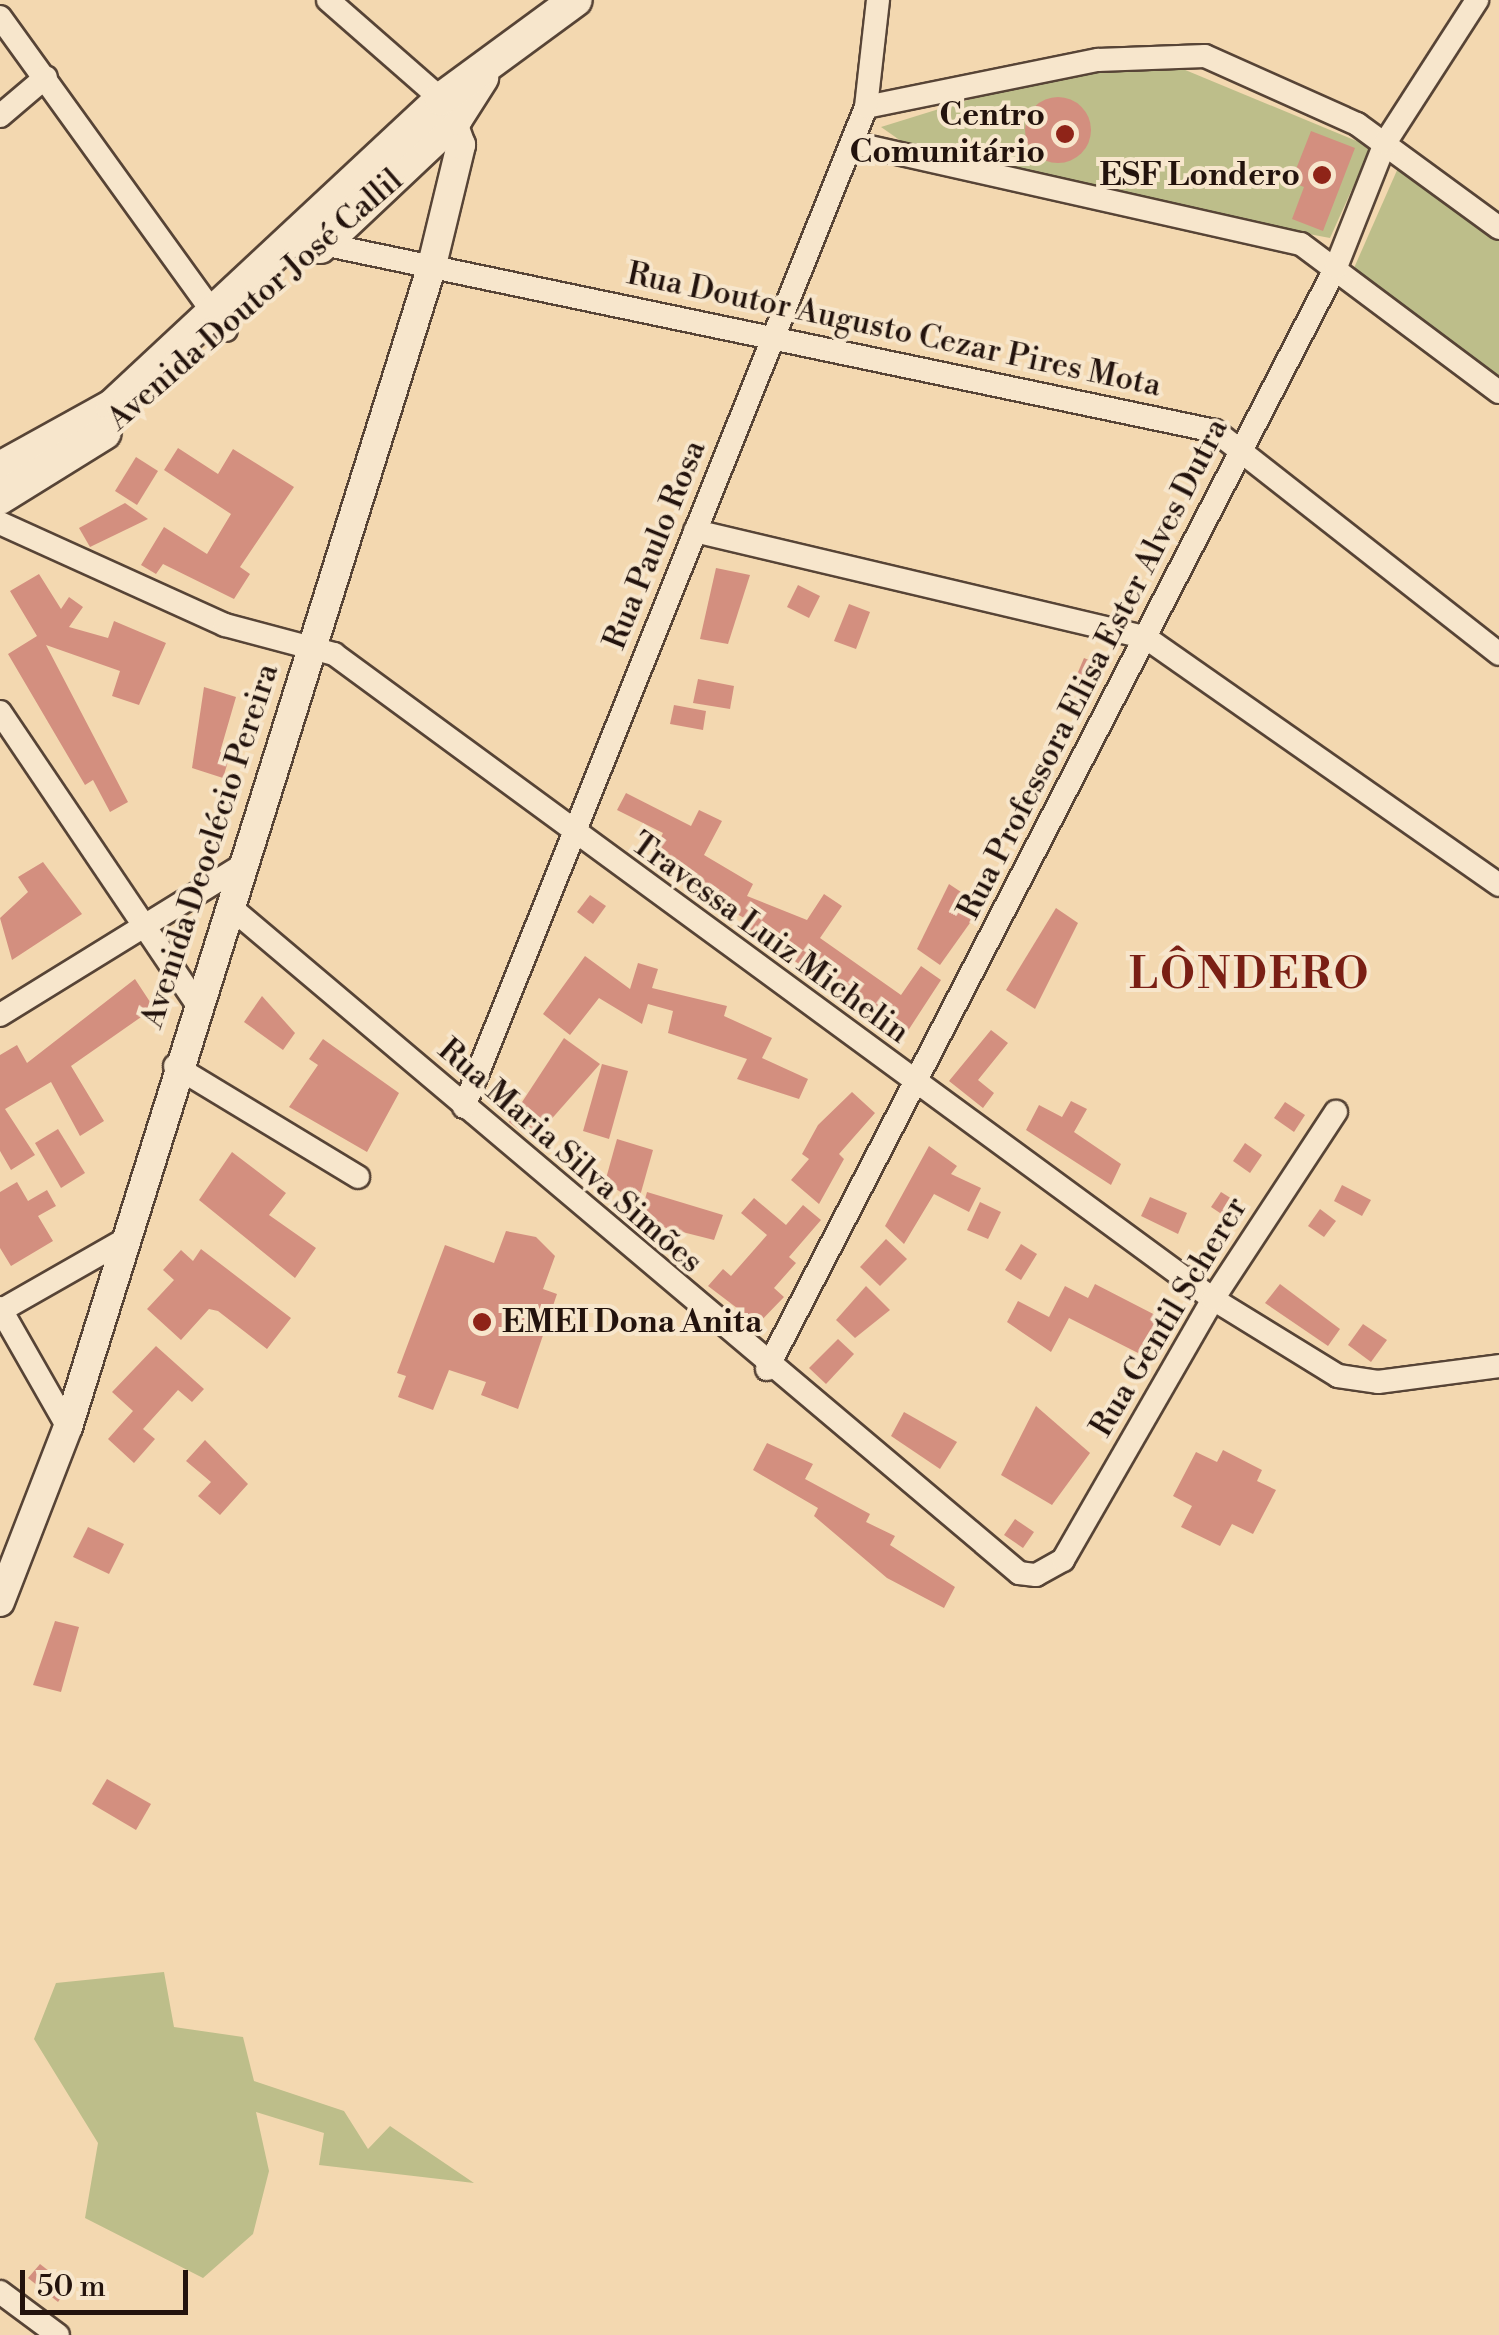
<!DOCTYPE html>
<meta charset="utf-8">
<style>
body{margin:0}
#map{position:relative;width:1499px;height:2335px;overflow:hidden;background:#f3d8b0;font-family:"Libre Bodoni",serif}
div>[style]{position:absolute}
[style*='--x']{left:calc(var(--x)*1px);top:calc(var(--y)*1px);width:calc(var(--w)*1px);rotate:calc(var(--a)*1deg)}
.green>*{inset:0;background:#bdbe8a}
.building>*{inset:0;background:#d38f7f}
.round{border-radius:50%}
.roads{filter:drop-shadow(2px 0 #574436) drop-shadow(-2px 0 #574436) drop-shadow(0 2px #574436) drop-shadow(0 -2px #574436)}
.minor>*{height:22px;margin:-11px;padding:0 11px;transform-origin:11px;border-radius:11px;background:#f7e6cc}
.tertiary>*{height:28px;margin:-14px;padding:0 14px;transform-origin:14px;border-radius:14px;background:#f7e6cc}
.secondary>*{height:32px;margin:-16px;padding:0 16px;transform-origin:16px;border-radius:16px;background:#f7e6cc}
.dots>*{width:28px;height:28px;translate:-50% -50%;box-sizing:border-box;border:5px solid #f7e6cc;border-radius:50%}
span{translate:-50% -50%;white-space:nowrap;text-align:center;line-height:1.15;-webkit-text-stroke:8px #f7e6cc;paint-order:stroke}
.poi-label{font-size:32px;color:#23130d;font-weight:700}
.right{translate:-100% -50%;text-align:right}
.left{translate:0 -50%;text-align:left}
.street-label{font-size:32px;color:#23130d}
.district-label{font-size:42px;color:#7a1f14;font-weight:700;letter-spacing:2.5px}
.scale{position:absolute;left:20px;top:2270px;width:168px;height:45px;box-sizing:border-box;border:5px solid #23130d;border-top:0;padding-left:12px;font-size:30px;line-height:35px;white-space:nowrap;color:#23130d;-webkit-text-stroke:8px #f7e6cc;paint-order:stroke}
</style>
<div id="map">
<div class="green">
<div style="clip-path:polygon(1166px 62px,1371px 147px,1330px 238px,1077px 191px,911px 148px,881px 127px,1055px 73px)"></div>
<div style="clip-path:polygon(1398px 168px,1499px 241px,1499px 379px,1354px 268px)"></div>
<div style="clip-path:polygon(164px 1972px,174px 2027px,243px 2037px,254px 2081px,344px 2111px,368px 2149px,390px 2126px,474px 2183px,319px 2165px,324px 2133px,256px 2112px,269px 2171px,253px 2234px,203px 2278px,85px 2218px,98px 2143px,34px 2039px,56px 1983px)"></div>
</div>
<div class="building">
<div class="round" style="left:1025px;top:97px;width:66px;height:66px"></div>
<div style="clip-path:polygon(1311px 131px,1355px 148px,1323px 231px,1292px 219px,1304px 187px,1291px 182px)"></div>
<div style="clip-path:polygon(178px 448px,218px 474px,233px 449px,294px 487px,240px 567px,250px 574px,234px 599px,163px 564px,156px 574px,141px 565px,164px 527px,207px 554px,231px 514px,164px 470px)"></div>
<div style="clip-path:polygon(136px 457px,158px 471px,137px 505px,115px 491px)"></div>
<div style="clip-path:polygon(125px 503px,148px 519px,90px 547px,79px 528px)"></div>
<div style="clip-path:polygon(716px 568px,750px 575px,728px 644px,700px 639px)"></div>
<div style="clip-path:polygon(39px 574px,61px 609px,69px 597px,83px 607px,69px 627px,108px 638px,114px 621px,166px 643px,139px 705px,112px 696px,120px 671px,46px 645px,128px 802px,110px 812px,93px 780px,85px 785px,8px 654px,37px 636px,10px 591px)"></div>
<div style="clip-path:polygon(798px 585px,820px 596px,809px 618px,787px 607px)"></div>
<div style="clip-path:polygon(849px 604px,870px 612px,856px 649px,834px 641px)"></div>
<div style="clip-path:polygon(1084px 658px,1103px 666px,1092px 692px,1073px 684px)"></div>
<div style="clip-path:polygon(698px 679px,734px 686px,730px 709px,693px 703px)"></div>
<div style="clip-path:polygon(204px 687px,236px 697px,220px 752px,230px 755px,223px 778px,192px 768px)"></div>
<div style="clip-path:polygon(674px 705px,706px 711px,703px 730px,670px 724px)"></div>
<div style="clip-path:polygon(626px 793px,691px 826px,699px 810px,722px 821px,704px 855px,753px 884px,747px 896px,807px 920px,824px 894px,842px 906px,820px 938px,901px 995px,921px 966px,941px 980px,900px 1043px,858px 1012px,863px 1005px,742px 927px,746px 919px,647px 865px,663px 833px,617px 810px)"></div>
<div style="clip-path:polygon(43px 862px,82px 914px,12px 960px,0 918px,28px 892px,18px 877px)"></div>
<div style="clip-path:polygon(949px 884px,982px 906px,940px 965px,917px 949px)"></div>
<div style="clip-path:polygon(590px 895px,606px 906px,593px 924px,577px 912px)"></div>
<div style="clip-path:polygon(1056px 908px,1078px 923px,1035px 1009px,1006px 990px)"></div>
<div style="clip-path:polygon(585px 956px,630px 989px,638px 963px,658px 969px,652px 988px,727px 1006px,724px 1016px,772px 1038px,762px 1058px,808px 1079px,799px 1099px,737px 1079px,747px 1059px,668px 1033px,673px 1011px,648px 1004px,642px 1024px,599px 998px,570px 1035px,543px 1014px)"></div>
<div style="clip-path:polygon(135px 979px,154px 1008px,71px 1066px,104px 1121px,80px 1136px,51px 1082px,5px 1109px,35px 1155px,11px 1170px,0 1151px,0 1055px,17px 1045px,27px 1063px)"></div>
<div style="clip-path:polygon(262px 996px,295px 1033px,283px 1050px,244px 1022px)"></div>
<div style="clip-path:polygon(991px 1030px,1008px 1043px,978px 1080px,994px 1093px,983px 1108px,949px 1081px)"></div>
<div style="clip-path:polygon(564px 1038px,600px 1064px,533px 1140px,509px 1122px)"></div>
<div style="clip-path:polygon(323px 1039px,399px 1093px,367px 1152px,289px 1107px,318px 1065px,309px 1059px)"></div>
<div style="clip-path:polygon(602px 1064px,628px 1071px,609px 1139px,583px 1131px)"></div>
<div style="clip-path:polygon(852px 1092px,875px 1113px,839px 1154px,844px 1159px,819px 1204px,791px 1180px,809px 1159px,802px 1154px,818px 1125px)"></div>
<div style="clip-path:polygon(1071px 1101px,1087px 1109px,1074px 1132px,1121px 1164px,1111px 1185px,1026px 1130px,1039px 1105px,1062px 1117px)"></div>
<div style="clip-path:polygon(1285px 1102px,1305px 1115px,1294px 1132px,1274px 1118px)"></div>
<div style="clip-path:polygon(58px 1129px,85px 1173px,61px 1188px,35px 1143px)"></div>
<div style="clip-path:polygon(617px 1139px,653px 1150px,638px 1203px,605px 1182px)"></div>
<div style="clip-path:polygon(1245px 1143px,1262px 1155px,1250px 1173px,1233px 1161px)"></div>
<div style="clip-path:polygon(929px 1146px,957px 1166px,951px 1174px,981px 1188px,969px 1212px,934px 1194px,904px 1244px,885px 1226px)"></div>
<div style="clip-path:polygon(232px 1152px,286px 1193px,269px 1215px,316px 1248px,295px 1278px,199px 1200px)"></div>
<div style="clip-path:polygon(17px 1182px,28px 1201px,47px 1190px,56px 1206px,38px 1216px,53px 1241px,11px 1266px,0 1248px,0 1192px)"></div>
<div style="clip-path:polygon(1342px 1185px,1371px 1200px,1362px 1216px,1334px 1201px)"></div>
<div style="clip-path:polygon(647px 1192px,723px 1215px,714px 1240px,639px 1221px)"></div>
<div style="clip-path:polygon(1221px 1192px,1237px 1202px,1226px 1217px,1211px 1207px)"></div>
<div style="clip-path:polygon(1150px 1197px,1187px 1213px,1178px 1234px,1141px 1216px)"></div>
<div style="clip-path:polygon(754px 1198px,786px 1225px,803px 1205px,821px 1220px,789px 1257px,796px 1263px,774px 1288px,784px 1297px,758px 1324px,708px 1286px,723px 1269px,731px 1276px,767px 1235px,741px 1213px)"></div>
<div style="clip-path:polygon(980px 1202px,1001px 1212px,988px 1239px,967px 1230px)"></div>
<div style="clip-path:polygon(1320px 1209px,1336px 1221px,1324px 1237px,1308px 1226px)"></div>
<div style="clip-path:polygon(506px 1231px,536px 1237px,555px 1256px,543px 1289px,557px 1294px,518px 1409px,481px 1395px,486px 1382px,449px 1370px,433px 1410px,398px 1397px,406px 1376px,397px 1373px,445px 1245px,494px 1263px)"></div>
<div style="clip-path:polygon(886px 1239px,907px 1259px,880px 1286px,860px 1267px)"></div>
<div style="clip-path:polygon(1021px 1244px,1037px 1254px,1021px 1280px,1005px 1270px)"></div>
<div style="clip-path:polygon(201px 1249px,291px 1318px,267px 1349px,218px 1311px,209px 1309px,181px 1340px,147px 1309px,174px 1280px,163px 1270px,181px 1250px,193px 1261px)"></div>
<div style="clip-path:polygon(1095px 1284px,1163px 1319px,1140px 1354px,1069px 1318px,1051px 1352px,1007px 1322px,1018px 1301px,1049px 1317px,1065px 1286px,1088px 1298px)"></div>
<div style="clip-path:polygon(1280px 1284px,1340px 1329px,1328px 1346px,1265px 1303px)"></div>
<div style="clip-path:polygon(866px 1286px,890px 1310px,855px 1338px,836px 1320px)"></div>
<div style="clip-path:polygon(1363px 1324px,1387px 1340px,1371px 1362px,1348px 1345px)"></div>
<div style="clip-path:polygon(838px 1339px,854px 1354px,826px 1384px,809px 1368px)"></div>
<div style="clip-path:polygon(156px 1346px,204px 1389px,192px 1402px,178px 1390px,143px 1429px,155px 1439px,134px 1463px,108px 1439px,133px 1411px,112px 1392px)"></div>
<div style="clip-path:polygon(1036px 1406px,1090px 1453px,1052px 1505px,1001px 1475px)"></div>
<div style="clip-path:polygon(904px 1412px,957px 1442px,940px 1469px,891px 1436px)"></div>
<div style="clip-path:polygon(205px 1440px,248px 1484px,220px 1515px,198px 1496px,211px 1482px,186px 1461px)"></div>
<div style="clip-path:polygon(767px 1443px,813px 1464px,805px 1479px,870px 1514px,866px 1522px,895px 1536px,890px 1545px,955px 1587px,944px 1608px,887px 1578px,814px 1516px,818px 1508px,753px 1470px)"></div>
<div style="clip-path:polygon(1223px 1450px,1262px 1470px,1257px 1481px,1276px 1490px,1253px 1534px,1232px 1524px,1220px 1546px,1181px 1527px,1192px 1506px,1173px 1496px,1196px 1452px,1217px 1462px)"></div>
<div style="clip-path:polygon(1015px 1519px,1034px 1532px,1023px 1548px,1004px 1535px)"></div>
<div style="clip-path:polygon(88px 1527px,124px 1544px,109px 1574px,73px 1557px)"></div>
<div style="clip-path:polygon(55px 1621px,79px 1627px,61px 1692px,33px 1685px)"></div>
<div style="clip-path:polygon(107px 1779px,151px 1804px,136px 1830px,92px 1804px)"></div>
<div style="clip-path:polygon(40px 2264px,69px 2287px,58px 2302px,28px 2278px)"></div>
</div>
<div class="roads">
<div class="minor">
<div style="--x:328;--y:0;--w:150;--a:41.2"></div>
<div style="--x:0;--y:17;--w:386;--a:54.2"></div>
<div style="--x:866;--y:107;--w:237;--a:-11.5"></div>
<div style="--x:1098;--y:60;--w:107;--a:-2.1"></div>
<div style="--x:1205;--y:56;--w:167;--a:24.1"></div>
<div style="--x:1357;--y:124;--w:176;--a:36.2"></div>
<div style="--x:0;--y:116;--w:60;--a:-40.3"></div>
<div style="--x:852;--y:143;--w:460;--a:12.7"></div>
<div style="--x:1301;--y:244;--w:247;--a:36.8"></div>
<div style="--x:323;--y:244;--w:911;--a:11.84"></div>
<div style="--x:1215;--y:431;--w:361;--a:38.1"></div>
<div style="--x:0;--y:523;--w:247;--a:24.4"></div>
<div style="--x:225;--y:625;--w:113;--a:14.9"></div>
<div style="--x:334;--y:654;--w:1090;--a:36.27"></div>
<div style="--x:1213;--y:1299;--w:147;--a:31.6"></div>
<div style="--x:1338;--y:1376;--w:40;--a:8.5"></div>
<div style="--x:1378;--y:1382;--w:122;--a:-7.5"></div>
<div style="--x:695;--y:531;--w:462;--a:13.3"></div>
<div style="--x:1145;--y:637;--w:432;--a:35"></div>
<div style="--x:0;--y:712;--w:351;--a:56"></div>
<div style="--x:229;--y:906;--w:1034;--a:40.17"></div>
<div style="--x:1019;--y:1573;--w:17;--a:7"></div>
<div style="--x:1036;--y:1575;--w:31;--a:-29"></div>
<div style="--x:1063;--y:1560;--w:301;--a:-60.1"></div>
<div style="--x:1213;--y:1299;--w:224;--a:-56.7"></div>
<div style="--x:0;--y:1015;--w:282;--a:-31.7"></div>
<div style="--x:175;--y:1066;--w:214;--a:31.2"></div>
<div style="--x:464;--y:1107;--w:1078;--a:-68.1"></div>
<div style="--x:866;--y:107;--w:108;--a:-83.6"></div>
<div style="--x:0;--y:1308;--w:137;--a:60.3"></div>
<div style="--x:0;--y:1311;--w:137;--a:-29.7"></div>
<div style="--x:767;--y:1369;--w:1240;--a:-62.69"></div>
<div style="--x:1336;--y:267;--w:133;--a:-68.4"></div>
<div style="--x:1385;--y:143;--w:170;--a:-57.2"></div>
<div style="--x:0;--y:2292;--w:72;--a:36.6"></div>
</div>
<div class="tertiary">
<div style="--x:0;--y:1602;--w:188;--a:-68.8"></div>
<div style="--x:68;--y:1427;--w:1214;--a:-72.6"></div>
<div style="--x:431;--y:269;--w:128;--a:-76.4"></div>
<div style="--x:461;--y:145;--w:44;--a:-110.1"></div>
</div>
<div class="secondary">
<div style="--x:320;--y:247;--w:187;--a:-43.3"></div>
<div style="--x:456;--y:119;--w:49;--a:-57.6"></div>
<div style="--x:0;--y:468;--w:128;--a:-29"></div>
<div style="--x:112;--y:406;--w:450;--a:-43"></div>
<div style="--x:441;--y:99;--w:167;--a:-36.3"></div>
<div style="--x:0;--y:498;--w:123;--a:-31.8"></div>
</div>
</div>
<div class="dots">
<div style="left:1065px;top:134px;background:#8f2418"></div>
<div style="left:1322px;top:175px;background:#8f2418"></div>
<div style="left:482px;top:1322px;background:#8f2418"></div>
</div>
<div class="poi-label">
<span class="right" style="left:1045px;top:134px">Centro<br>Comunitário</span>
<span class="right" style="left:1300px;top:175px">ESF Londero</span>
<span class="left" style="left:502px;top:1322px">EMEI Dona Anita</span>
</div>
<div class="street-label">
<span style="left:255px;top:300px;rotate:-41deg">Avenida Doutor José Callil</span>
<span style="left:894px;top:330px;rotate:12deg">Rua Doutor Augusto Cezar Pires Mota</span>
<span style="left:655px;top:545px;rotate:-68deg">Rua Paulo Rosa</span>
<span style="left:1093px;top:669px;rotate:-63deg">Rua Professora Elisa Ester Alves Dutra</span>
<span style="left:210px;top:846px;rotate:-72deg">Avenida Deoclécio Pereira</span>
<span style="left:770px;top:938px;rotate:36deg">Travessa Luiz Michelin</span>
<span style="left:570px;top:1156px;rotate:41deg">Rua Maria Silva Simões</span>
<span style="left:1169px;top:1317px;rotate:-59deg">Rua Gentil Scherer</span>
</div>
<div class="district-label">
<span style="left:1250px;top:976px">LÔNDERO</span>
</div>
<div class="scale">50 m</div>
</div>
